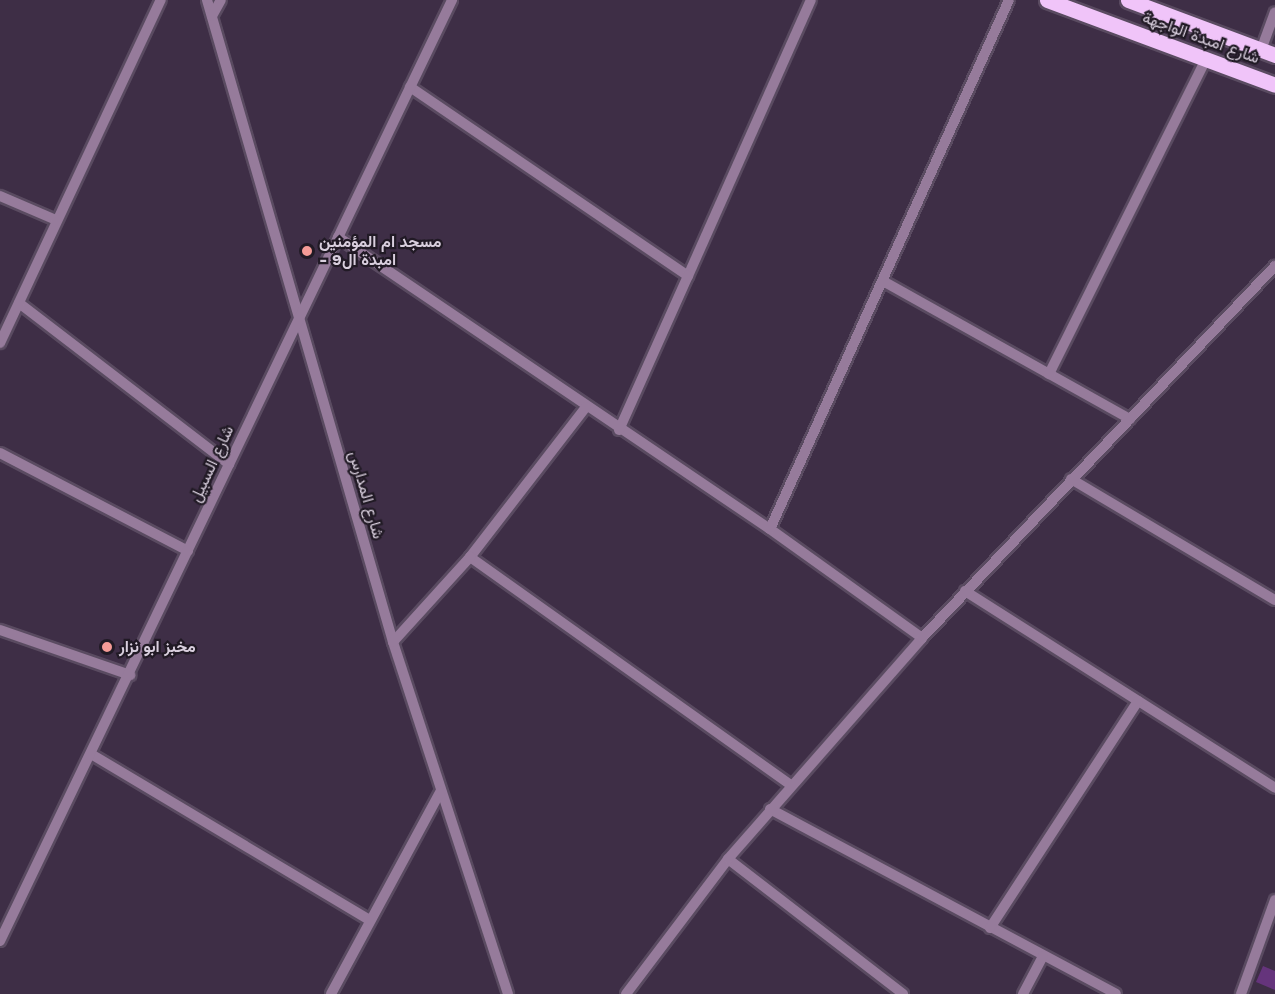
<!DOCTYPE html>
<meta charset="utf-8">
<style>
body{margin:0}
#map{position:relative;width:1275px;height:994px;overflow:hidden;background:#3e2e46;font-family:"Work Sans",Vazirmatn,sans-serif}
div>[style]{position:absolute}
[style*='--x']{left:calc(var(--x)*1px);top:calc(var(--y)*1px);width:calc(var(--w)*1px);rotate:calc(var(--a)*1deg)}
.building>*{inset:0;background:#65347c}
.roads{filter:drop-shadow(2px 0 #5a4b61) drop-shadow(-2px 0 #5a4b61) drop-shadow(0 2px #5a4b61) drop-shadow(0 -2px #5a4b61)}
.minor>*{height:10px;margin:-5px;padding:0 5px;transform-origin:5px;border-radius:5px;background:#967b9b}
.major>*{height:15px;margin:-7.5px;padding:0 7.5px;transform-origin:7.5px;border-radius:7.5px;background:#f0c4f9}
.dots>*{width:16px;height:16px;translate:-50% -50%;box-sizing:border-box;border:3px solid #211a25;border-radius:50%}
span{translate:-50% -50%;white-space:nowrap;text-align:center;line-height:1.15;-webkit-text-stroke:4.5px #211a25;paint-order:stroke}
.street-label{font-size:16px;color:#d9cfde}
.poi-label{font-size:16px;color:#d9cfde;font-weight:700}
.left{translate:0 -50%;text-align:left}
</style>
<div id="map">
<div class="building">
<div style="clip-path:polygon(1263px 966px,1275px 971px,1275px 990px,1256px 982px)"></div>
</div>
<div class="roads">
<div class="minor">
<div style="--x:207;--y:0;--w:668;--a:73.84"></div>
<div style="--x:393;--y:642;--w:370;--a:71.9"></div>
<div style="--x:212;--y:16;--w:18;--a:-61"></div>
<div style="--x:1261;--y:50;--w:40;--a:-69.8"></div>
<div style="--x:410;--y:87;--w:336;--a:34.2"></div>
<div style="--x:688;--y:276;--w:302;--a:-66"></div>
<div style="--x:0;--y:196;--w:61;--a:23.2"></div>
<div style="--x:338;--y:237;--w:521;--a:34.06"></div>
<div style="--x:770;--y:529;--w:187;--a:35.6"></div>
<div style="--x:883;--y:281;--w:283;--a:29.2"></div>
<div style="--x:19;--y:303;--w:265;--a:37.5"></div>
<div style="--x:0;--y:343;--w:379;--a:-64.9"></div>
<div style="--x:1049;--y:374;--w:352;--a:-63.5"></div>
<div style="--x:586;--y:407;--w:190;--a:127.7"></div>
<div style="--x:470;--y:557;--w:394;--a:35.4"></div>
<div style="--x:619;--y:430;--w:169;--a:-65.9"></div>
<div style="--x:0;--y:453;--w:212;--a:27.5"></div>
<div style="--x:1071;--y:479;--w:237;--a:30.7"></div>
<div style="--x:770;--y:529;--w:580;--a:-65.69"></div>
<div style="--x:965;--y:591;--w:367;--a:32.4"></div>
<div style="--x:0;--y:630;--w:138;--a:19.1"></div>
<div style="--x:393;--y:642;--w:115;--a:-47.8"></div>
<div style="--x:91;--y:754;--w:324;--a:30.8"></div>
<div style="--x:770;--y:809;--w:392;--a:28.1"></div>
<div style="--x:728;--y:859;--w:221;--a:37.6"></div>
<div style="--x:990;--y:928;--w:271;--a:-56.9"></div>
<div style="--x:0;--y:941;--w:1044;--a:-64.34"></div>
<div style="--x:331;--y:994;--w:230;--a:-61.6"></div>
<div style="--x:626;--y:994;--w:169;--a:-52.9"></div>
<div style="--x:728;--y:859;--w:294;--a:-48.7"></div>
<div style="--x:922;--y:638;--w:513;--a:-46.5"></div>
<div style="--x:1023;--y:994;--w:43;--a:-62.2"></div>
<div style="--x:1241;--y:994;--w:100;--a:-70.1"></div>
</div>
<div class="major">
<div style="--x:1047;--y:0;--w:243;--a:20.4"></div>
<div style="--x:1128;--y:0;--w:157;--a:20.5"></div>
</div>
</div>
<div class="dots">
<div style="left:307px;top:251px;background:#f59b97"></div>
<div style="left:107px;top:647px;background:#f59b97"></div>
</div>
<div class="street-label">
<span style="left:1201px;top:38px;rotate:20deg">شارع امبدة الواجهة</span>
<span style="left:212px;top:464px;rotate:-65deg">شارع السبيل</span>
<span style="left:366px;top:495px;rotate:74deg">شارع المدارس</span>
</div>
<div class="poi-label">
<span class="left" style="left:319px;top:251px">مسجد ام المؤمنين<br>- امبدة ال9</span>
<span class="left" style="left:119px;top:647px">مخبز ابو نزار</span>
</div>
</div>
